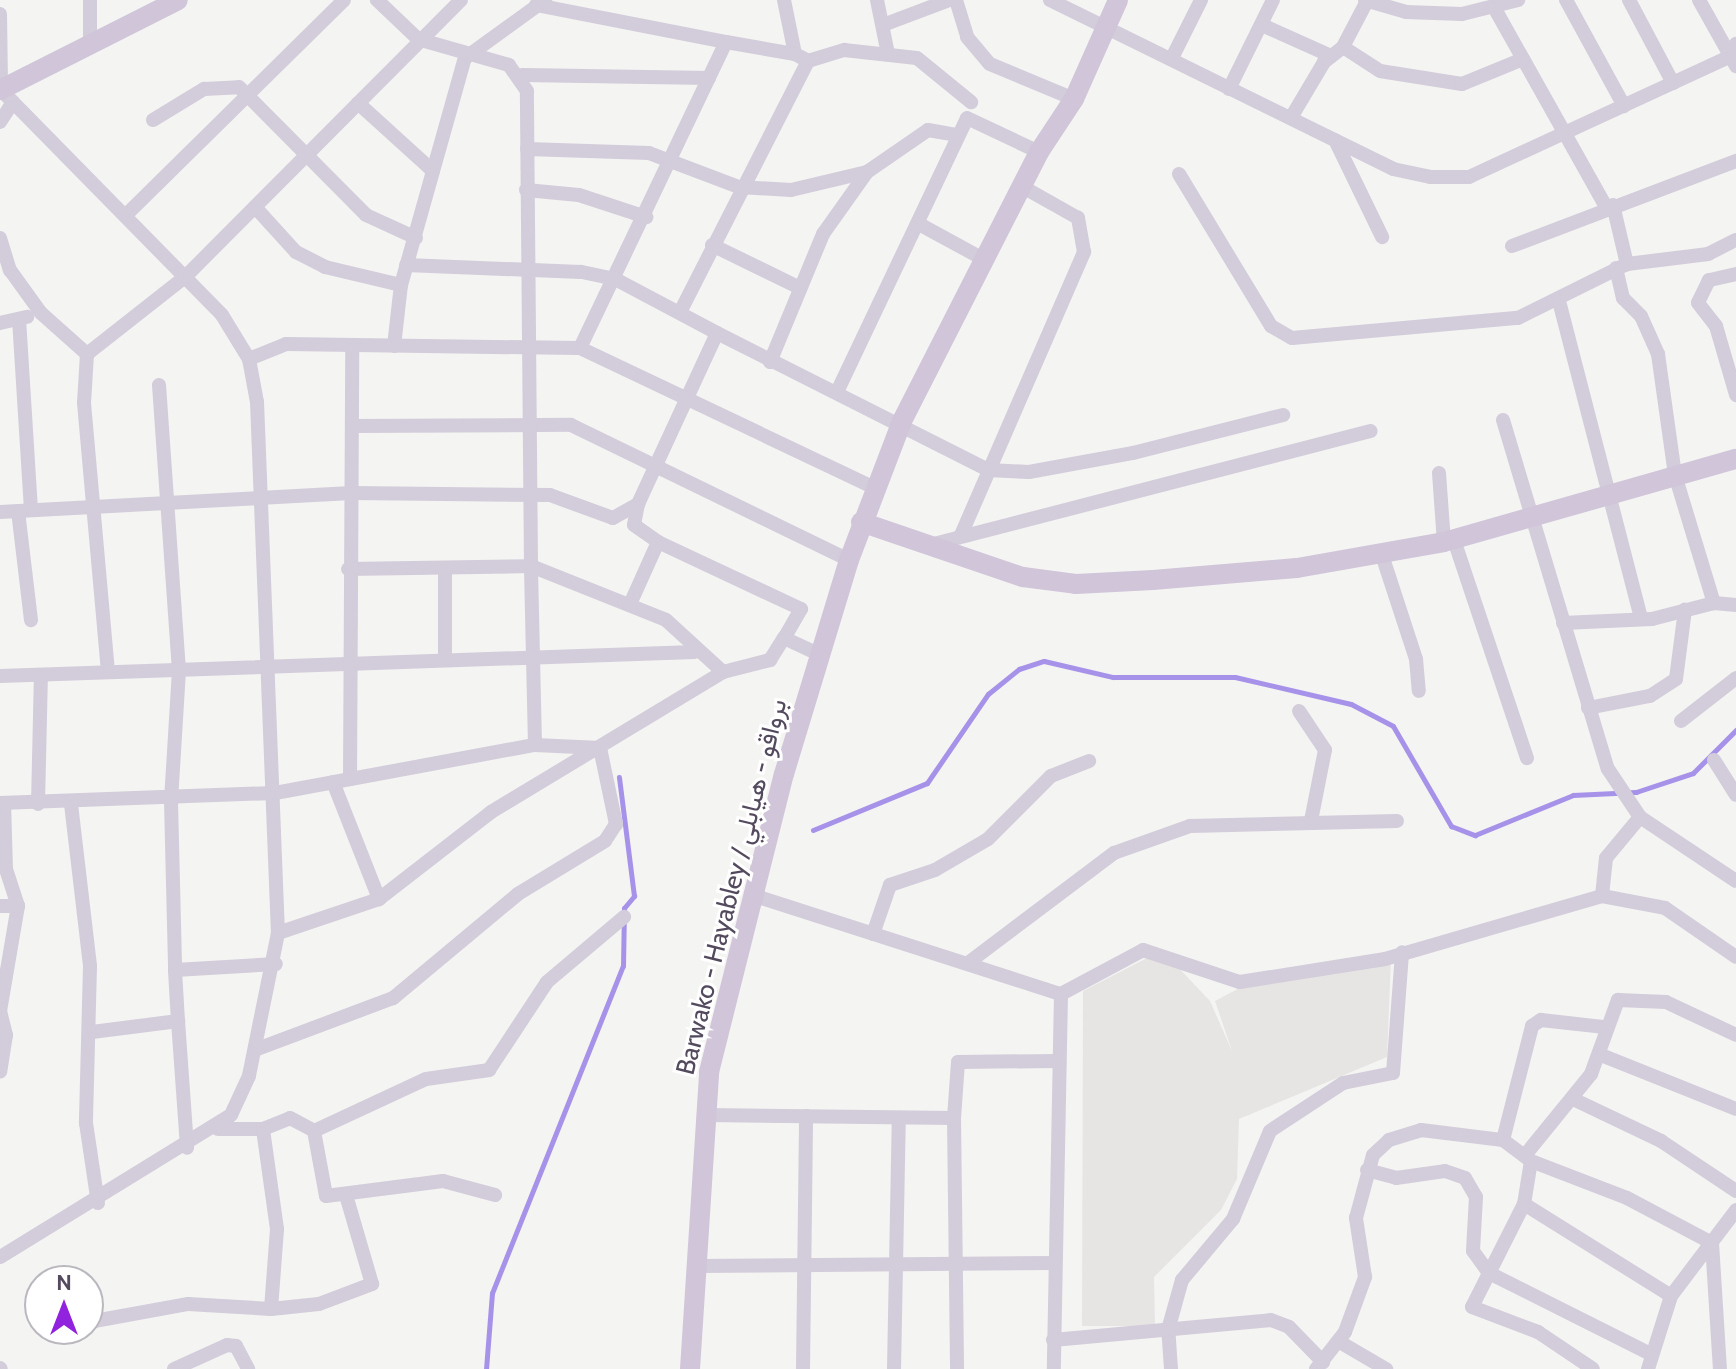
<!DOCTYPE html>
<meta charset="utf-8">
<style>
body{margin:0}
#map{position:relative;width:1736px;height:1369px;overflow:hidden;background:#f4f4f2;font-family:Cabin,Vazirmatn,sans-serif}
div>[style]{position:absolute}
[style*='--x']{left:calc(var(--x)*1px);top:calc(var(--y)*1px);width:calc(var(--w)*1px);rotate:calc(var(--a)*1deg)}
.education>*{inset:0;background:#e6e5e3}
.stream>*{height:5px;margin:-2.5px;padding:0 2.5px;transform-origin:2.5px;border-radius:2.5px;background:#a792e9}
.street>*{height:14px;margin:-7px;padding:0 7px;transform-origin:7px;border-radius:7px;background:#d3ccda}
.secondary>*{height:20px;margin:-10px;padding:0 10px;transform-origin:10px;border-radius:10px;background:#d0c5d9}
span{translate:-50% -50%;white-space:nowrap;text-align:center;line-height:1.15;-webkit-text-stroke:6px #fff;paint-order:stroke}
.street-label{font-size:26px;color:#544a5e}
.north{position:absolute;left:24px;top:1265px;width:80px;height:80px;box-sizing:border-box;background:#fff;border:2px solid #bbb7bf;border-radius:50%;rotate:0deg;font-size:22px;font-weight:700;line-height:32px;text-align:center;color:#544a5e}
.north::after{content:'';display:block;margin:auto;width:28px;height:36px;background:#9122de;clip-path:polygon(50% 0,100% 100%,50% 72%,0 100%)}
</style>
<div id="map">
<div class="education">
<div style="clip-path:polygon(1147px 958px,1175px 964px,1210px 1001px,1232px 1051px,1215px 1001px,1249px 983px,1391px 959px,1387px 1057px,1239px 1119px,1237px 1179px,1221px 1210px,1154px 1277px,1155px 1326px,1082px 1326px,1083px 991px)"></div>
</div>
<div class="stream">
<div style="--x:813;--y:830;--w:123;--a:-22.4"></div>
<div style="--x:927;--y:783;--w:108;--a:-55.6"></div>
<div style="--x:988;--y:694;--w:40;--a:-39"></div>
<div style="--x:1019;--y:669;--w:26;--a:-18"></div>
<div style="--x:1044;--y:661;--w:71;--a:13.1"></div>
<div style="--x:1113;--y:677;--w:122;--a:0"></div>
<div style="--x:1235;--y:677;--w:119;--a:13.1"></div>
<div style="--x:1351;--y:704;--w:47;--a:27.6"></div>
<div style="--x:1393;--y:726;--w:116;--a:59.9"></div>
<div style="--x:1451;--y:826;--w:26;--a:21"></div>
<div style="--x:1475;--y:835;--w:106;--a:-22.2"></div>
<div style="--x:1573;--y:795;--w:63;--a:-2.7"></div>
<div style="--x:1636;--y:792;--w:60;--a:-18.4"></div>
<div style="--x:1693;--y:773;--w:61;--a:-45"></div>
<div style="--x:486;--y:1369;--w:76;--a:-85.5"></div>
<div style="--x:492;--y:1293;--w:352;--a:-68.2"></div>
<div style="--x:623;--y:966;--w:58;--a:-89"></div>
<div style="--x:624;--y:908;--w:16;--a:-50"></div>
<div style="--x:634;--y:896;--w:120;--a:-97.2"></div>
</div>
<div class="street">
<div style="--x:90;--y:0;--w:45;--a:90"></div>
<div style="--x:784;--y:0;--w:55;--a:78.5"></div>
<div style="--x:877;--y:0;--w:55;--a:78.5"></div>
<div style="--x:956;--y:0;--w:39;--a:73"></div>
<div style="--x:967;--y:37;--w:35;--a:50"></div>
<div style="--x:990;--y:64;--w:91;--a:22.6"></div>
<div style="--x:1050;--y:0;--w:382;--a:26.2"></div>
<div style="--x:1393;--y:169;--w:38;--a:12"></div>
<div style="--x:1430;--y:177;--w:39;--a:0"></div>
<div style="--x:1469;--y:177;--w:286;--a:-24.8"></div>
<div style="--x:1729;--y:57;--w:15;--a:-62"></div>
<div style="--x:1365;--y:0;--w:43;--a:16.3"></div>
<div style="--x:1406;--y:12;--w:56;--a:2"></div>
<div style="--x:1462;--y:14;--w:58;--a:-14"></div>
<div style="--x:1566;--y:0;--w:121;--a:61.3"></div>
<div style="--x:1629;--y:0;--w:94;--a:62.1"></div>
<div style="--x:1699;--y:0;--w:76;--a:60.7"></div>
<div style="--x:1367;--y:1;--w:52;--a:117.6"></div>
<div style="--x:1343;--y:47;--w:44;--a:33"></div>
<div style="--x:1380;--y:71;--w:83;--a:9"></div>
<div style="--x:1462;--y:84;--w:66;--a:-22.3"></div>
<div style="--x:536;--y:5;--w:194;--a:11"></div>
<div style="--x:1495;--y:9;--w:227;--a:60.7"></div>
<div style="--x:0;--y:14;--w:76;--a:89.2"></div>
<div style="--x:1;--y:90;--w:315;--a:45.5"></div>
<div style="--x:222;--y:315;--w:52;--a:58.5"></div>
<div style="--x:249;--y:359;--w:44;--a:79.5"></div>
<div style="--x:257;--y:402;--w:531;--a:87.74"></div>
<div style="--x:278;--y:933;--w:146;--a:101.5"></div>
<div style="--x:249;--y:1076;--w:43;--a:114.8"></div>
<div style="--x:231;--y:1115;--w:271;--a:148.4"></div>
<div style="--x:883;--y:25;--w:71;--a:-20.7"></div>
<div style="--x:1262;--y:25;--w:76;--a:24.2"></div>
<div style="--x:1172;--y:58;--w:65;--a:-63.4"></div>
<div style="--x:808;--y:61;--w:38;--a:-17"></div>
<div style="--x:844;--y:50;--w:73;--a:6.3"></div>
<div style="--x:917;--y:58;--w:70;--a:39.2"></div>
<div style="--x:522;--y:75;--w:187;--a:0.9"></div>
<div style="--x:1229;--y:89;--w:99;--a:-63.7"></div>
<div style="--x:358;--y:103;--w:101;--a:42.2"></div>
<div style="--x:1292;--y:116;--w:63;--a:-59.3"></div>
<div style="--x:1324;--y:62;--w:24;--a:-38"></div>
<div style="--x:153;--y:120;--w:60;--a:-31.3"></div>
<div style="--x:204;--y:89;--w:35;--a:-3"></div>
<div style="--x:239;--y:87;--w:180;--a:45.2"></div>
<div style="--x:366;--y:215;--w:55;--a:24.7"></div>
<div style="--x:0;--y:122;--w:24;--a:-57"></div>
<div style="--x:1335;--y:140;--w:108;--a:64.1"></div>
<div style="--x:527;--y:149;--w:122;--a:1.9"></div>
<div style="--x:649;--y:153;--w:96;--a:20.7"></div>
<div style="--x:739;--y:187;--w:52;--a:3.3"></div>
<div style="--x:791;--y:190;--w:78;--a:-13.3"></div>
<div style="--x:867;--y:172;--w:74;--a:-34.5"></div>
<div style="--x:928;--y:130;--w:27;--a:10"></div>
<div style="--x:1179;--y:174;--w:178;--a:58.8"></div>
<div style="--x:1271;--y:326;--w:24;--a:30"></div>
<div style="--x:1292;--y:338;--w:227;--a:-5.1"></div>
<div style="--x:1518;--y:318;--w:122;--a:-26.4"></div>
<div style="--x:1627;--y:264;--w:82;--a:-7"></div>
<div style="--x:1708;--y:254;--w:31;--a:-27"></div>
<div style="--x:526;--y:190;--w:53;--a:5.4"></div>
<div style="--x:579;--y:195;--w:71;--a:18.2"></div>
<div style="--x:1613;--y:205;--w:61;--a:76.7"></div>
<div style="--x:255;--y:207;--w:61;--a:47.7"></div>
<div style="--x:296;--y:252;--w:33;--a:27"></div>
<div style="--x:325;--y:267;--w:78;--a:13.3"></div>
<div style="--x:126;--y:215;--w:306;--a:-44.6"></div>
<div style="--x:919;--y:224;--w:75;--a:28.6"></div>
<div style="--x:0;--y:238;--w:34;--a:73"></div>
<div style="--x:10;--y:270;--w:53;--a:54.2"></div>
<div style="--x:41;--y:313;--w:62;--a:41.7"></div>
<div style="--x:87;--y:354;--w:49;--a:93.5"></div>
<div style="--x:84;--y:403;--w:270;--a:84.9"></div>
<div style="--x:712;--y:245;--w:98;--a:26"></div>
<div style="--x:1512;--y:246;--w:240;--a:-20.8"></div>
<div style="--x:1616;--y:268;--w:31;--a:77"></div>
<div style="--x:1623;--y:298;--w:25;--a:45"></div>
<div style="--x:1641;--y:316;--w:42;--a:65.9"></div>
<div style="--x:1658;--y:354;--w:122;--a:82"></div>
<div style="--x:1675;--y:475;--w:134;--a:73.1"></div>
<div style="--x:1714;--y:603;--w:22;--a:5"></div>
<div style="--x:1736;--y:274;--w:28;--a:167"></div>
<div style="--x:1709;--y:280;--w:25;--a:116"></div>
<div style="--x:1698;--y:303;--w:29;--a:52"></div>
<div style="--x:1716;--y:326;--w:72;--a:73.8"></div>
<div style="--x:1559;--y:301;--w:328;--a:75.5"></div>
<div style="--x:19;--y:319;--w:191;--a:86.4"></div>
<div style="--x:0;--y:323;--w:28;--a:-13"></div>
<div style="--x:717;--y:333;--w:304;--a:26.8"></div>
<div style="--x:988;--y:470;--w:41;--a:2.8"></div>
<div style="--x:1029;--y:472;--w:106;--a:-10.4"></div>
<div style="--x:1133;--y:453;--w:155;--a:-14.2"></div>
<div style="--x:394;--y:346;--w:61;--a:-83.5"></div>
<div style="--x:401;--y:285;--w:236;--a:-74.3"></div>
<div style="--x:465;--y:58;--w:99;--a:-35.9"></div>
<div style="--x:580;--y:348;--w:339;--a:-64.5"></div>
<div style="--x:726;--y:42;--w:70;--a:9.9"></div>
<div style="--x:795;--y:54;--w:15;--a:28"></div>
<div style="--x:808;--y:61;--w:280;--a:117"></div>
<div style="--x:87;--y:354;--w:125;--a:-38.2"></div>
<div style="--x:185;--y:277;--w:391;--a:-45.1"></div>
<div style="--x:249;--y:359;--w:40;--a:-22"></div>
<div style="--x:286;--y:344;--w:294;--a:0.8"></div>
<div style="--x:580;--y:348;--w:324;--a:25.4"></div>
<div style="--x:770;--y:362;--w:139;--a:-67.5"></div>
<div style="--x:823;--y:234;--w:76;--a:-54.6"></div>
<div style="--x:159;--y:385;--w:286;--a:86"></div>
<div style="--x:179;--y:670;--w:131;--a:93.5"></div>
<div style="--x:171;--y:801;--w:169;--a:88.6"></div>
<div style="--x:837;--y:392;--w:303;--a:-64.6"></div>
<div style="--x:967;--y:118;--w:80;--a:25.3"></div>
<div style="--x:1503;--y:420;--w:364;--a:73.3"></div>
<div style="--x:1608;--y:769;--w:58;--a:56.3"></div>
<div style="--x:1640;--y:817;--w:115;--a:33.7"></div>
<div style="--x:353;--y:426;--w:218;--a:-0.3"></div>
<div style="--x:571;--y:425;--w:309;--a:25.9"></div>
<div style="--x:1439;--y:473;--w:69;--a:85.9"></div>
<div style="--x:638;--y:504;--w:21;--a:101"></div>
<div style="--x:634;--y:525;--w:29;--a:35"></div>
<div style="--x:658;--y:542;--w:158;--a:25.1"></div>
<div style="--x:801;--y:609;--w:34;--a:120"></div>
<div style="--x:18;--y:511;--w:110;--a:83.2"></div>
<div style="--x:0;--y:512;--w:352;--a:-3.1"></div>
<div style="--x:351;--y:493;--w:199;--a:0.6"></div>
<div style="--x:550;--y:495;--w:67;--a:20.1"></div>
<div style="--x:613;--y:518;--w:29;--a:-29"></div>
<div style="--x:638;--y:504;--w:188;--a:-65.2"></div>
<div style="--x:717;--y:333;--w:115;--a:-152.1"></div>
<div style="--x:615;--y:279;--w:35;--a:-168"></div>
<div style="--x:581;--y:272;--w:175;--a:-177.7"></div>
<div style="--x:961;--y:535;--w:309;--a:-66.5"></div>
<div style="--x:1084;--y:252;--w:35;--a:-100"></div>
<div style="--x:1078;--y:218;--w:63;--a:-150.6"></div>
<div style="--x:1454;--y:540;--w:230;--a:71.5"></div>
<div style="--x:930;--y:545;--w:455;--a:-14.5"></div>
<div style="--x:1381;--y:552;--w:113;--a:71.9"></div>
<div style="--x:1416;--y:659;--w:32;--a:85"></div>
<div style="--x:445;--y:568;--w:91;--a:90"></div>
<div style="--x:348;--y:569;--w:183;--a:-0.9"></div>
<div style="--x:531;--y:566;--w:475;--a:-90.5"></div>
<div style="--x:527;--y:91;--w:32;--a:-125"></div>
<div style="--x:509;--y:65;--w:95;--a:-164.1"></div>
<div style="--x:418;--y:39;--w:57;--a:-136.4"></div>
<div style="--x:631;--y:602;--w:66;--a:-65.8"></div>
<div style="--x:1563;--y:623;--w:89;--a:-2.6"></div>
<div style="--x:1652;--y:619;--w:64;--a:-14.5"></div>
<div style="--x:0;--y:676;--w:695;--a:-1.98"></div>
<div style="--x:1588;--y:708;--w:63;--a:-11"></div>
<div style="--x:1650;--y:696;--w:31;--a:-33"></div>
<div style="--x:1676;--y:679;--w:70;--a:-82.6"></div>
<div style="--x:1299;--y:711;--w:47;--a:56.3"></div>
<div style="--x:1325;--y:750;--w:72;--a:101.2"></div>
<div style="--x:1681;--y:721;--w:70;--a:-38"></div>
<div style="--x:535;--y:745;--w:179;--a:-91.3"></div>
<div style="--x:531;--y:566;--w:145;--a:21.8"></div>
<div style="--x:666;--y:620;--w:77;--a:42.4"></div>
<div style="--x:1714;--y:760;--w:41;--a:57.8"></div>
<div style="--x:350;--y:779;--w:429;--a:-89.7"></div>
<div style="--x:333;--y:782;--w:126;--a:68.5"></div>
<div style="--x:0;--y:803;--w:275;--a:-2.1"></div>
<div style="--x:275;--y:793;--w:264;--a:-10.5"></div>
<div style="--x:535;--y:745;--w:65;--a:2.6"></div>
<div style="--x:600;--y:748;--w:78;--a:78.1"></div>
<div style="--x:616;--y:824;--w:20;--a:123"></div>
<div style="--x:605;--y:841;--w:102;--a:148.7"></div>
<div style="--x:518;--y:894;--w:163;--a:140.2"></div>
<div style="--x:393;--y:998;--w:147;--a:159.4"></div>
<div style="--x:38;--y:804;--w:129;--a:-88.7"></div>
<div style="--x:71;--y:804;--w:163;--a:83.3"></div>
<div style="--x:90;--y:966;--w:157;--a:91.5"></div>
<div style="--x:86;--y:1123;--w:81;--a:81.5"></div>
<div style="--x:752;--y:895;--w:324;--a:17.8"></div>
<div style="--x:1061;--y:994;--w:375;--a:91.1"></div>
<div style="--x:1602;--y:896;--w:38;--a:-84"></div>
<div style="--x:1606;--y:858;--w:53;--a:-50.3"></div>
<div style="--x:0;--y:906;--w:18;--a:0"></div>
<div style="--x:278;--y:933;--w:107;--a:-18.6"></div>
<div style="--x:379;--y:899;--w:142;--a:-37.8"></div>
<div style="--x:491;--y:812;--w:271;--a:-31.1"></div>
<div style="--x:723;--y:672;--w:49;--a:-14.3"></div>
<div style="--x:770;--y:660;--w:26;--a:-58"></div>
<div style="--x:784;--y:638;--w:40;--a:25"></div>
<div style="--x:873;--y:934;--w:52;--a:-70.9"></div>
<div style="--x:890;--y:885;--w:47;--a:-18.4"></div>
<div style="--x:935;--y:870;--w:61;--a:-30.3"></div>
<div style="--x:988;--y:839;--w:89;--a:-45"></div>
<div style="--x:1051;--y:776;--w:41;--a:-21.5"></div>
<div style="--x:968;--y:963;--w:183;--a:-37"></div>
<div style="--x:1114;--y:853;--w:81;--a:-19.6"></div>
<div style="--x:1190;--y:826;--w:207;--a:-1.4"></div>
<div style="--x:1061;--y:994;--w:93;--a:-28.2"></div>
<div style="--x:1143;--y:950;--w:102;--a:18.3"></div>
<div style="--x:1240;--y:982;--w:147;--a:-9"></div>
<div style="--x:1385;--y:959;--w:226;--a:-16.2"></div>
<div style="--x:1602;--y:896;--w:64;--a:10.8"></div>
<div style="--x:1665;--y:908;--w:86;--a:34.6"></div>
<div style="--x:0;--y:1011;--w:107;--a:-80.3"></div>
<div style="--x:18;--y:906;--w:38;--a:-108"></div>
<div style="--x:6;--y:870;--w:67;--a:-91.7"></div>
<div style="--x:0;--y:1011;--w:25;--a:76"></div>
<div style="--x:6;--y:1035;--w:37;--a:99"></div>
<div style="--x:178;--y:1021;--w:127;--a:85.9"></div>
<div style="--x:92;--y:1032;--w:87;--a:-7.3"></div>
<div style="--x:178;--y:1021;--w:51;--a:-93.4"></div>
<div style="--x:175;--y:970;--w:101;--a:-3.4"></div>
<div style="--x:1601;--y:1055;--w:145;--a:21.8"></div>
<div style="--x:1573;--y:1099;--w:98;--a:25.5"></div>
<div style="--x:1661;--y:1141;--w:90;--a:33.7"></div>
<div style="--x:705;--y:1115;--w:249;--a:0.7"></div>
<div style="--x:954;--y:1118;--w:251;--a:89.3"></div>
<div style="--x:954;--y:1118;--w:56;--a:-85.9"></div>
<div style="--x:958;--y:1062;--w:100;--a:-0.6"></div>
<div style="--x:218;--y:1129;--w:45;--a:0"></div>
<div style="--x:263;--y:1129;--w:29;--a:-22"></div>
<div style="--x:290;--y:1118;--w:27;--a:28"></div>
<div style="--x:314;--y:1131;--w:123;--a:-24.9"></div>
<div style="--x:426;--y:1079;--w:64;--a:-8.1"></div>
<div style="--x:489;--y:1070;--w:105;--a:-56.6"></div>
<div style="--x:547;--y:982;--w:101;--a:-40.2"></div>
<div style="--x:314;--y:1131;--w:66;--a:79.5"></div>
<div style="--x:326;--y:1196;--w:118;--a:-7.3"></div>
<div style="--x:443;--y:1181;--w:54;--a:15.1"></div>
<div style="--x:1503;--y:1140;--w:118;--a:-75.7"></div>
<div style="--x:1532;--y:1026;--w:11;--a:-34"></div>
<div style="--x:1541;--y:1020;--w:62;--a:6.4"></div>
<div style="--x:1526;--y:1154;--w:103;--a:-50.9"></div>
<div style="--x:1591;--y:1074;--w:79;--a:-70"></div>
<div style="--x:1618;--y:1000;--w:48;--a:2.4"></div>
<div style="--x:1666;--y:1002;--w:77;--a:25.2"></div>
<div style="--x:1531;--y:1161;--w:44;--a:99.2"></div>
<div style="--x:1524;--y:1204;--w:173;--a:32"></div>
<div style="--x:1367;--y:1170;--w:30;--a:15"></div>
<div style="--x:1396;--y:1178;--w:49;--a:-8.1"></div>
<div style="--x:1445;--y:1171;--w:21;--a:19"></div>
<div style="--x:1465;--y:1178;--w:22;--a:60"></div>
<div style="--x:1476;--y:1197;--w:54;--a:93.2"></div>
<div style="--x:1473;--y:1251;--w:27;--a:54"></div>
<div style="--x:1489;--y:1273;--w:179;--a:26.6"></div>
<div style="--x:1524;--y:1204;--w:115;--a:116.8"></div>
<div style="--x:1472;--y:1307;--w:71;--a:20.7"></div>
<div style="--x:1538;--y:1332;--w:66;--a:33.9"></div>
<div style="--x:697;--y:1266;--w:356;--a:-0.5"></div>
<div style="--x:271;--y:1309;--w:48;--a:-5.9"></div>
<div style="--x:319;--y:1304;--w:57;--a:-20.7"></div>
<div style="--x:372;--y:1284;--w:93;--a:-106.3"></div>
<div style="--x:89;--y:1322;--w:101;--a:-10.3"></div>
<div style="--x:188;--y:1304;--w:83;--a:3.4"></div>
<div style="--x:271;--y:1309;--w:80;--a:-85.7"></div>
<div style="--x:277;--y:1229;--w:101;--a:-98"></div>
<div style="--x:1053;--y:1340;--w:219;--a:-5.2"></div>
<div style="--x:1271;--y:1320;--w:19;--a:21"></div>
<div style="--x:1289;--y:1327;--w:49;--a:45.8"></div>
<div style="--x:1338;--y:1341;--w:56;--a:30.3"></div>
<div style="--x:0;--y:1368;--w:1;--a:45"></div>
<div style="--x:174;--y:1369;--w:58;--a:-24.4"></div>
<div style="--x:227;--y:1345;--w:9;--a:6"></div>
<div style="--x:236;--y:1346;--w:26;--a:62"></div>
<div style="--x:803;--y:1369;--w:253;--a:-89.3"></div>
<div style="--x:894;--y:1369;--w:251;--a:-88.9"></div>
<div style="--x:1171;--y:1369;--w:39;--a:-94"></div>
<div style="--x:1168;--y:1330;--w:52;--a:-74.4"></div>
<div style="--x:1182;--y:1280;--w:80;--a:-50.1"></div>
<div style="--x:1233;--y:1219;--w:95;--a:-67.2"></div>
<div style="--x:1270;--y:1131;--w:87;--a:-33.3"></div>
<div style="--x:1343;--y:1083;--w:51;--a:-11.3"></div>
<div style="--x:1393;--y:1073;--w:121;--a:-85.7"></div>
<div style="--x:1316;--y:1369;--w:47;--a:-51.9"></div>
<div style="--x:1345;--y:1332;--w:59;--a:-70"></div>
<div style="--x:1365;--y:1277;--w:60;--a:-98.7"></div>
<div style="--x:1356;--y:1218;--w:65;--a:-74.9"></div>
<div style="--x:1373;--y:1155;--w:22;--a:-43"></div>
<div style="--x:1389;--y:1140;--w:34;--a:-17"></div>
<div style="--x:1421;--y:1130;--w:83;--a:7"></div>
<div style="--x:1503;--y:1140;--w:35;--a:37"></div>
<div style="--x:1531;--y:1161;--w:103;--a:21.1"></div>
<div style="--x:1627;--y:1198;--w:96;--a:27.9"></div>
<div style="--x:1712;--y:1243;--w:126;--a:86.4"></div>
<div style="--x:1648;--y:1369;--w:77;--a:-72.5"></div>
<div style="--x:1671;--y:1296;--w:108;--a:-52.9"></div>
</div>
<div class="secondary">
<div style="--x:0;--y:90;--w:199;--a:-26.8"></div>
<div style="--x:861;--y:522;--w:171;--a:18.8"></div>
<div style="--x:1023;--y:577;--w:53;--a:7.5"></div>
<div style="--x:1076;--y:584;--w:77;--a:-3"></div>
<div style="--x:1153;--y:580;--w:144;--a:-4.8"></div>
<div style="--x:1297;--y:568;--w:149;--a:-10"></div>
<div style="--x:1444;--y:542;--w:304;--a:-15.9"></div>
<div style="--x:690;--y:1369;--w:298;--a:-86.3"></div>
<div style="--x:709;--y:1072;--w:307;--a:-75.9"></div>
<div style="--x:784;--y:774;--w:224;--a:-73.1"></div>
<div style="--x:849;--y:560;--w:149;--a:-69.1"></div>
<div style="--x:902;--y:421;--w:302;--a:-63"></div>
<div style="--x:1039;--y:152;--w:64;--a:-56.6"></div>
<div style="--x:1074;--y:99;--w:108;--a:-66"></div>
</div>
<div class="street-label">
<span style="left:732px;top:887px;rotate:-76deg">Barwako - Hayabley / برواقو - هيابلي</span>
</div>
<div class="north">N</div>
</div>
